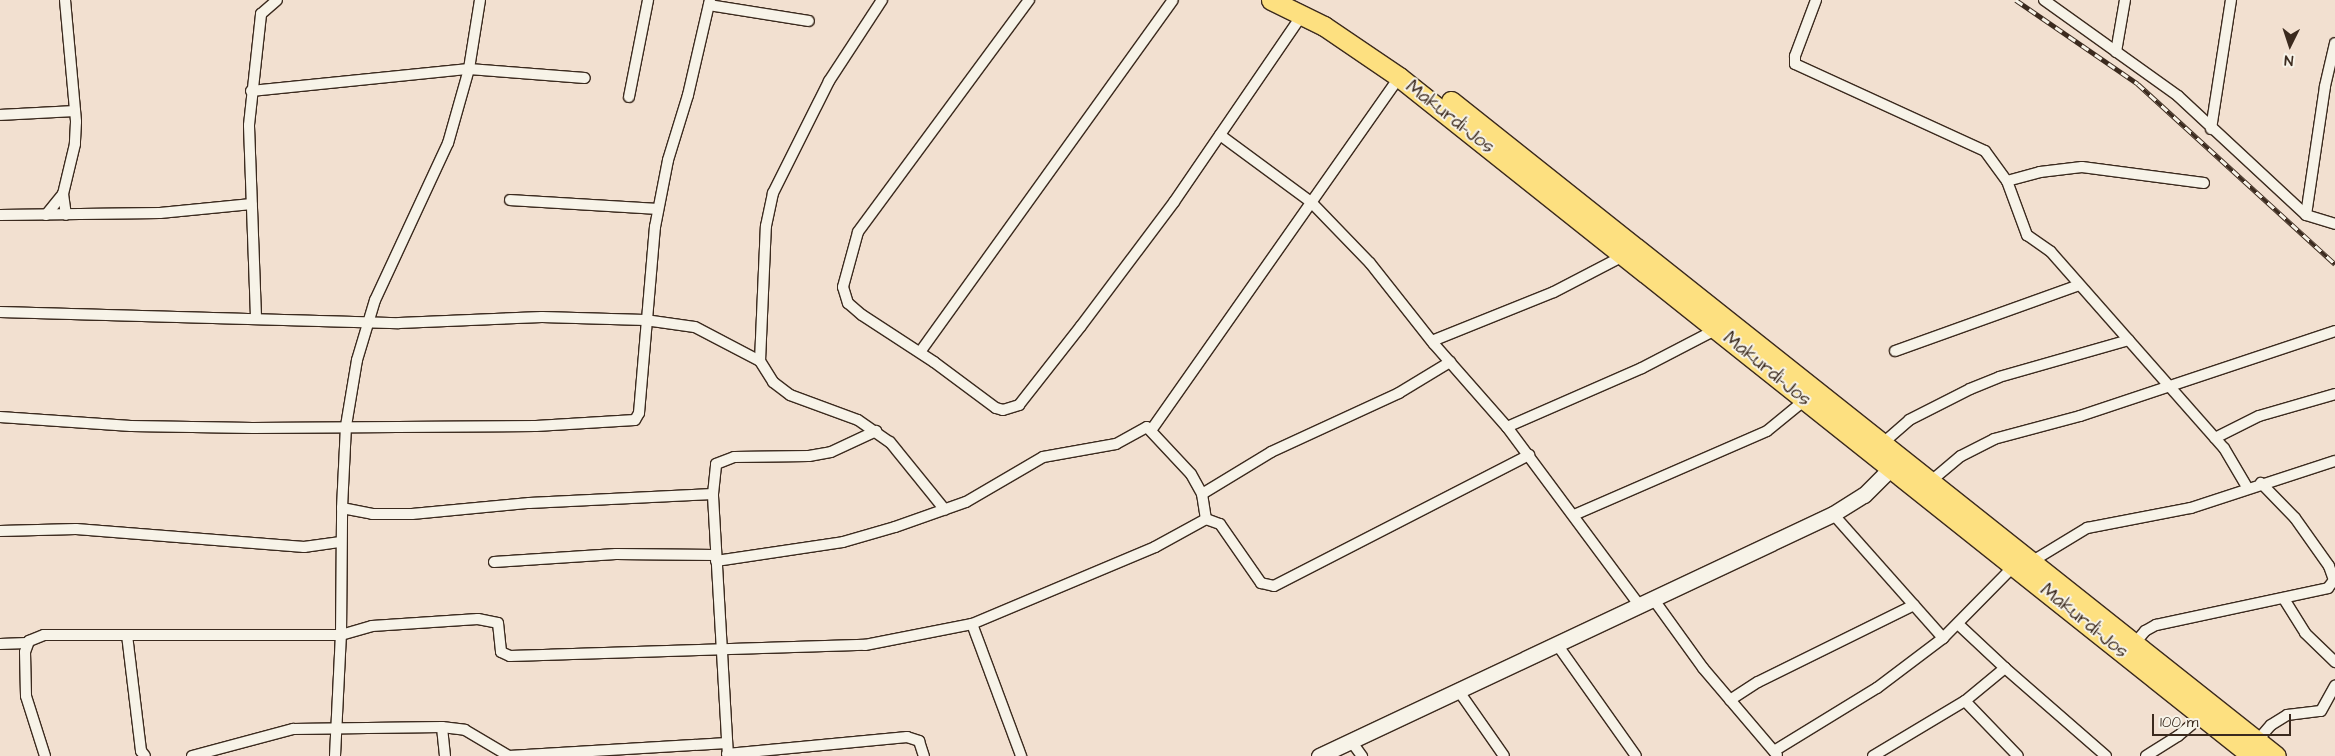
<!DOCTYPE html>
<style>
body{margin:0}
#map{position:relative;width:2335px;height:756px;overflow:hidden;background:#f2e0d0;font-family:"Architects Daughter",sans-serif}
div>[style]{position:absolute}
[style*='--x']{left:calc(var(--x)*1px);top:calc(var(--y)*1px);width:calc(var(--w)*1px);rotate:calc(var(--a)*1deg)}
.roads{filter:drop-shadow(1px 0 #3b2a1e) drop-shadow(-1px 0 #3b2a1e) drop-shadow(0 1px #3b2a1e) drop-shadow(0 -1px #3b2a1e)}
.street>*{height:10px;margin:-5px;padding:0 5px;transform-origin:5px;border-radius:5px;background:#f7f3e8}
.secondary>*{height:15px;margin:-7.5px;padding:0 7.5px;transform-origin:7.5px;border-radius:7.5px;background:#f7f3e8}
.highway>*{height:19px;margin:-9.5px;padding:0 9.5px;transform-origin:9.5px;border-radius:9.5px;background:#fde080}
.rail>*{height:4.5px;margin-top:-2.25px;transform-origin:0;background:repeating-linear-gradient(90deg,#f7f3e8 0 8px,#3b2a1e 0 16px);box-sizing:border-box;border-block:1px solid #3b2a1e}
span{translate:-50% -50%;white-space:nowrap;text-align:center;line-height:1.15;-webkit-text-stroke:4px #f7f3e8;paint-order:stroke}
.street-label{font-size:19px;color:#3b2a1e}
.north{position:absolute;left:2265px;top:20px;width:50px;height:50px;-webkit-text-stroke:4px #f7f3e8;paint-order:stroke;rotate:184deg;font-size:14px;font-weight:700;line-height:20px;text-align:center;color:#3b2a1e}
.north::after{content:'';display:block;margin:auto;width:18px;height:22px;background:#3b2a1e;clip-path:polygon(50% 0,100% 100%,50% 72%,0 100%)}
.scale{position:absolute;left:2152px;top:714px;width:139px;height:22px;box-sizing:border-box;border:2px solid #3b2a1e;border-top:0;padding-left:6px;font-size:15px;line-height:18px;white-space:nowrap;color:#3b2a1e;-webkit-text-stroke:4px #f7f3e8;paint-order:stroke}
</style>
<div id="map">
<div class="roads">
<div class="street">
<div style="--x:65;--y:0;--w:122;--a:84.8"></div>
<div style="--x:76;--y:122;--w:22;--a:93"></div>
<div style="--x:75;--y:144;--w:51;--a:103.5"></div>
<div style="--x:63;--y:194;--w:21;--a:82"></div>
<div style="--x:480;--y:0;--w:70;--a:99.1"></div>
<div style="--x:469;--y:69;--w:77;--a:105.8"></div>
<div style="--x:448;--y:143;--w:173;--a:114.9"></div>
<div style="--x:375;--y:300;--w:63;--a:106.7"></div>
<div style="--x:357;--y:360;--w:67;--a:99.5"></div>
<div style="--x:346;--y:426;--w:82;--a:92.8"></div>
<div style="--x:342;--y:508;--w:31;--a:11"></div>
<div style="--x:372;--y:514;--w:40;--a:0"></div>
<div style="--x:412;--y:514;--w:118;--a:-5.4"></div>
<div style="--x:529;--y:503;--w:184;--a:-2.8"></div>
<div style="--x:1029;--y:0;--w:288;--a:126.4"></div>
<div style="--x:858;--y:232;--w:57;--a:105.3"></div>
<div style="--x:843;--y:287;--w:17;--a:73"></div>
<div style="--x:848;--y:303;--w:18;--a:41"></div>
<div style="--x:862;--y:315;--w:86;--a:33.1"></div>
<div style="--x:934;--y:362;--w:77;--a:36.6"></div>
<div style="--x:996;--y:408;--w:7;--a:16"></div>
<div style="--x:1003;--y:410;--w:17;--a:-17"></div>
<div style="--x:1019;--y:405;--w:100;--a:-51.9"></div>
<div style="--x:1081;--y:326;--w:155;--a:-53.1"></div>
<div style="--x:1174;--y:202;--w:227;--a:-55.6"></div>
<div style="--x:1816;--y:0;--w:60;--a:110.6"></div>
<div style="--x:1795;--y:56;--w:8;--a:90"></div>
<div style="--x:1795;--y:64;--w:209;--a:24.6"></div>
<div style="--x:1985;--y:151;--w:37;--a:54"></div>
<div style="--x:2007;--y:181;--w:58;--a:69.7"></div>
<div style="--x:2027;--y:235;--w:29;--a:35"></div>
<div style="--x:2051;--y:252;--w:261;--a:48.6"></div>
<div style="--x:2224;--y:448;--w:45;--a:59.5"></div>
<div style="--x:2044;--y:0;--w:165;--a:35.6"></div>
<div style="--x:2178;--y:96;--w:175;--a:42.9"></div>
<div style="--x:2306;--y:215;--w:30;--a:17"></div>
<div style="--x:709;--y:5;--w:101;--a:9.1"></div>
<div style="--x:2116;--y:52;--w:53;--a:-80.2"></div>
<div style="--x:251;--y:91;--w:219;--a:-5.8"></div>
<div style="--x:469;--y:69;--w:116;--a:4.4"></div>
<div style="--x:629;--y:97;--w:99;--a:-78.9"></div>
<div style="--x:0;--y:115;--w:75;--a:-3.1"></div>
<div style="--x:2211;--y:129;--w:131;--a:-81.2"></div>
<div style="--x:1220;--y:135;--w:113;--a:36.4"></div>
<div style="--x:1311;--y:202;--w:85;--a:46"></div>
<div style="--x:1370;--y:263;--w:103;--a:51.7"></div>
<div style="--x:1434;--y:344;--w:111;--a:48.7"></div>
<div style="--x:1507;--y:427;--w:223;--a:53.4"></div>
<div style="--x:2007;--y:181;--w:34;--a:-15"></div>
<div style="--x:2040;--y:172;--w:42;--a:-6.8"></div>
<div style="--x:2082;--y:167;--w:123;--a:7.5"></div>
<div style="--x:510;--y:200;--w:148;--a:3.5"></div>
<div style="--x:0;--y:215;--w:160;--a:-0.7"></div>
<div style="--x:160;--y:213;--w:92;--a:-5.6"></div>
<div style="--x:46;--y:215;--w:27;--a:-51"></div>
<div style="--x:2306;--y:215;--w:130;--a:-81.6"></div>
<div style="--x:2325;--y:86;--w:44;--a:-76.9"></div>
<div style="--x:0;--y:312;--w:399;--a:1.6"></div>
<div style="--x:399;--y:323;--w:143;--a:-2.4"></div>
<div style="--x:542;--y:317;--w:103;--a:1.7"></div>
<div style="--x:645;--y:320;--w:50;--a:8"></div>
<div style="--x:695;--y:327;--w:73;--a:27.6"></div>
<div style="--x:760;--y:361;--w:25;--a:58"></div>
<div style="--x:773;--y:382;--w:21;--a:37"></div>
<div style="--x:790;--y:395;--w:72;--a:20.2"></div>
<div style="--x:858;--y:420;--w:39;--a:35"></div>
<div style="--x:890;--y:442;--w:87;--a:51"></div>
<div style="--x:256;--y:317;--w:192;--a:-92.1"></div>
<div style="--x:249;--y:125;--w:112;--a:-83.8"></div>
<div style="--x:261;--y:14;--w:21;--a:-41"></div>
<div style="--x:1432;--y:341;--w:131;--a:-21.9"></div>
<div style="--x:1554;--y:292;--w:80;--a:-27.5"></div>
<div style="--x:1895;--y:351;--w:195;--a:-19.7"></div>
<div style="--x:920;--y:352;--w:433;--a:-54.3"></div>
<div style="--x:760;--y:361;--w:135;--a:-87.5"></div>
<div style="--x:766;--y:226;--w:34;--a:-78"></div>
<div style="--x:773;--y:193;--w:125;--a:-63.4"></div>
<div style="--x:829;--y:81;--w:97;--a:-56.8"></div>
<div style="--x:0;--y:417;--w:131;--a:3.9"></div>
<div style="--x:131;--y:426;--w:122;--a:0.9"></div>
<div style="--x:253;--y:428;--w:283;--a:-0.4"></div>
<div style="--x:536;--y:426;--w:99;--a:-3.5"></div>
<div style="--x:635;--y:420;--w:8;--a:-60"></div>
<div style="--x:639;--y:413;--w:187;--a:-85.1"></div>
<div style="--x:655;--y:227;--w:68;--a:-79"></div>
<div style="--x:668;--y:160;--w:68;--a:-72.9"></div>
<div style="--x:688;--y:95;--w:98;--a:-77"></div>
<div style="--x:1507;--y:427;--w:147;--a:-23.6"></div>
<div style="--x:1642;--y:368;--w:85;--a:-27.5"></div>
<div style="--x:1152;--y:429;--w:430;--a:-54.9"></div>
<div style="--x:2215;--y:438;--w:49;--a:-26.6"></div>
<div style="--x:2259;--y:416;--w:79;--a:-16.1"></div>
<div style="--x:1883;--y:443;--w:35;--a:-41"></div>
<div style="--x:1909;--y:420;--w:68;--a:-26.9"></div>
<div style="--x:1970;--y:389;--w:31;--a:-22"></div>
<div style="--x:1999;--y:377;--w:135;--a:-15.9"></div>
<div style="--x:1931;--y:481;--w:39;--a:-40"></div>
<div style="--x:1961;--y:456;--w:37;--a:-27"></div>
<div style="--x:1994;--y:439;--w:89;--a:-15"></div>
<div style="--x:2080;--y:416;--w:269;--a:-18.4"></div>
<div style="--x:1202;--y:494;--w:81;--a:-31.3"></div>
<div style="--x:1271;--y:452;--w:141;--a:-24.7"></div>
<div style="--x:1399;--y:393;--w:60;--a:-31.3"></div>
<div style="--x:1833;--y:514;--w:166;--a:48.4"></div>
<div style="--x:1574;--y:515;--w:210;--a:-23.5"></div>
<div style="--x:1767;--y:431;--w:50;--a:-39.4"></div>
<div style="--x:0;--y:531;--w:76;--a:-1.5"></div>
<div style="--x:76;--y:529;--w:229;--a:4.5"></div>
<div style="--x:304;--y:547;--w:37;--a:-8"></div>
<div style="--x:716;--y:561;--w:128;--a:-8.5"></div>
<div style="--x:843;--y:542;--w:54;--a:-16.1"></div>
<div style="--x:895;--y:527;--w:75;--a:-19.4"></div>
<div style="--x:966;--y:502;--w:89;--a:-30.3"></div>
<div style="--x:1043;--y:457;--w:74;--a:-10.1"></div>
<div style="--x:1116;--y:444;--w:35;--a:-29"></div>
<div style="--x:1147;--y:427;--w:64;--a:46.9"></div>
<div style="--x:1191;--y:474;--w:23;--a:61"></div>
<div style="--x:1202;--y:494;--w:25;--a:81"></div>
<div style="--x:494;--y:562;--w:122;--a:-3.8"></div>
<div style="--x:616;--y:554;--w:99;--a:0.6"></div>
<div style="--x:2031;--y:562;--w:66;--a:-31.3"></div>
<div style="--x:2087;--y:528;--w:106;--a:-10.9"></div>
<div style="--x:2191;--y:508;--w:151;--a:-18.1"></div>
<div style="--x:2284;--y:599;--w:40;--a:58"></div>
<div style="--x:2305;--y:633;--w:42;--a:44"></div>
<div style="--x:1654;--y:600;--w:84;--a:54.2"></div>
<div style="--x:1703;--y:668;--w:114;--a:49.6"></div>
<div style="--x:972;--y:624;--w:141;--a:69.6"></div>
<div style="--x:1958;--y:624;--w:64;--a:43.1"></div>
<div style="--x:127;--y:635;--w:117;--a:83.1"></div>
<div style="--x:141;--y:751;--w:6;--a:51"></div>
<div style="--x:1556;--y:643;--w:138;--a:54.7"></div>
<div style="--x:2135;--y:643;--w:16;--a:-50"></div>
<div style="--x:2145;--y:631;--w:13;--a:-29"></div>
<div style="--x:2156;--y:625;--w:176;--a:-12.1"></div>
<div style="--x:2328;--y:588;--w:10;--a:-53"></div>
<div style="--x:2334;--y:580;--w:15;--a:-110"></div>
<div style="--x:2329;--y:566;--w:59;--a:-125.3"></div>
<div style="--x:2295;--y:518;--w:49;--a:-134.2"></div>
<div style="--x:0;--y:644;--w:27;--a:-2"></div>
<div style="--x:1458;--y:690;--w:80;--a:55.1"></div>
<div style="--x:1730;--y:700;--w:33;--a:-33"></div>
<div style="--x:1758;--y:682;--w:174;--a:-26.3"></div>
<div style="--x:1965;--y:701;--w:76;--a:46.1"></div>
<div style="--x:1351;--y:741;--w:19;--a:54"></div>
<div style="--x:2257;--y:741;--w:21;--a:-49"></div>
<div style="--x:2271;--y:725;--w:19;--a:-32"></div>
<div style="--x:2287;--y:715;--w:34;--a:-7"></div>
<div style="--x:2321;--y:711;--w:29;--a:-61"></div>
<div style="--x:1774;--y:751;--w:121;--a:-31.5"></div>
<div style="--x:1877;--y:688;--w:83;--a:-37.1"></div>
<div style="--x:1943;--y:638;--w:101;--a:-45.4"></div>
<div style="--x:727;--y:754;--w:181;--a:-5.4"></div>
<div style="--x:907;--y:737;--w:13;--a:18"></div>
<div style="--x:919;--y:741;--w:16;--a:72"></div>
<div style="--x:45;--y:756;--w:63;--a:-107.6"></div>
<div style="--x:26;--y:696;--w:44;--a:-91.3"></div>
<div style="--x:25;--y:652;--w:12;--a:-70"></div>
<div style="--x:29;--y:641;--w:16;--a:-22"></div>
<div style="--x:44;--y:635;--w:297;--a:0"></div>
<div style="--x:341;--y:635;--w:32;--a:-16"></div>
<div style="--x:372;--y:626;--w:106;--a:-3.8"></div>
<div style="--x:478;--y:619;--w:20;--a:11"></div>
<div style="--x:498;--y:623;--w:29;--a:84"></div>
<div style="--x:501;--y:652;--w:10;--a:24"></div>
<div style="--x:510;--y:656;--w:355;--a:-1.8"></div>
<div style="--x:865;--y:645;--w:109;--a:-11.1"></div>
<div style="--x:972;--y:624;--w:199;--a:-22.8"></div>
<div style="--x:1155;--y:547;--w:58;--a:-28.8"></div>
<div style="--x:1206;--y:519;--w:15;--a:20"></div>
<div style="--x:1220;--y:524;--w:72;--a:55.2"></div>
<div style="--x:1261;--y:583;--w:13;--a:13"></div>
<div style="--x:1274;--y:586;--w:287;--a:-27.2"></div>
<div style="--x:192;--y:756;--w:105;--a:-15"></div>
<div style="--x:293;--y:729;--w:149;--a:-0.8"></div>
<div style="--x:335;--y:756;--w:121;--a:-87.2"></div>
<div style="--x:341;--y:635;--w:127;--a:-89.5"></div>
<div style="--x:445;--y:756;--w:29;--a:-96"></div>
<div style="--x:442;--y:727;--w:23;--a:7"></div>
<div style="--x:465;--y:730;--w:51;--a:30.6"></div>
<div style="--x:509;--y:756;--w:218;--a:-3.4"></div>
<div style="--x:728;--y:756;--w:262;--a:-93.3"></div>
<div style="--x:713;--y:494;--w:30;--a:-84"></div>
<div style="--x:716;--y:464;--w:19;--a:-21"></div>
<div style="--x:734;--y:457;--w:75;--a:-0.8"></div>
<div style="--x:809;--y:456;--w:22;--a:-10"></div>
<div style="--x:831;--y:452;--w:50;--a:-25"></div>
<div style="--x:1873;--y:756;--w:107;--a:-30.9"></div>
<div style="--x:1965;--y:701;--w:52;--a:-39.5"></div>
<div style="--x:2005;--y:668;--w:134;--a:41.1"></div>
<div style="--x:2146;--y:756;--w:38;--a:-32"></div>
<div style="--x:2178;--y:736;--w:31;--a:-40"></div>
</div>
<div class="secondary">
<div style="--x:1319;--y:756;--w:568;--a:-25.21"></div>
<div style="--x:1833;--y:514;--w:36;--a:-32"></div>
<div style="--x:1864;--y:495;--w:49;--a:-45"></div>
</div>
<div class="highway">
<div style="--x:1271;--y:0;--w:59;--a:26.1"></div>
<div style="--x:1324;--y:26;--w:91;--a:34.2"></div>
<div style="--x:1399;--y:77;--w:1090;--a:38.52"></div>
<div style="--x:1451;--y:101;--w:1053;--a:38.45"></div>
</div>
</div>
<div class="rail">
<div style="--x:2016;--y:0;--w:148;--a:34.5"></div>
<div style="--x:2138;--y:84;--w:267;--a:42.4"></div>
</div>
<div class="street-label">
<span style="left:1450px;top:117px;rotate:38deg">Makurdi-Jos</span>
<span style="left:1767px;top:369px;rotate:39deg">Makurdi-Jos</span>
<span style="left:2084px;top:621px;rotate:39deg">Makurdi-Jos</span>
</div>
<div class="north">N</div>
<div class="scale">100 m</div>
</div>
